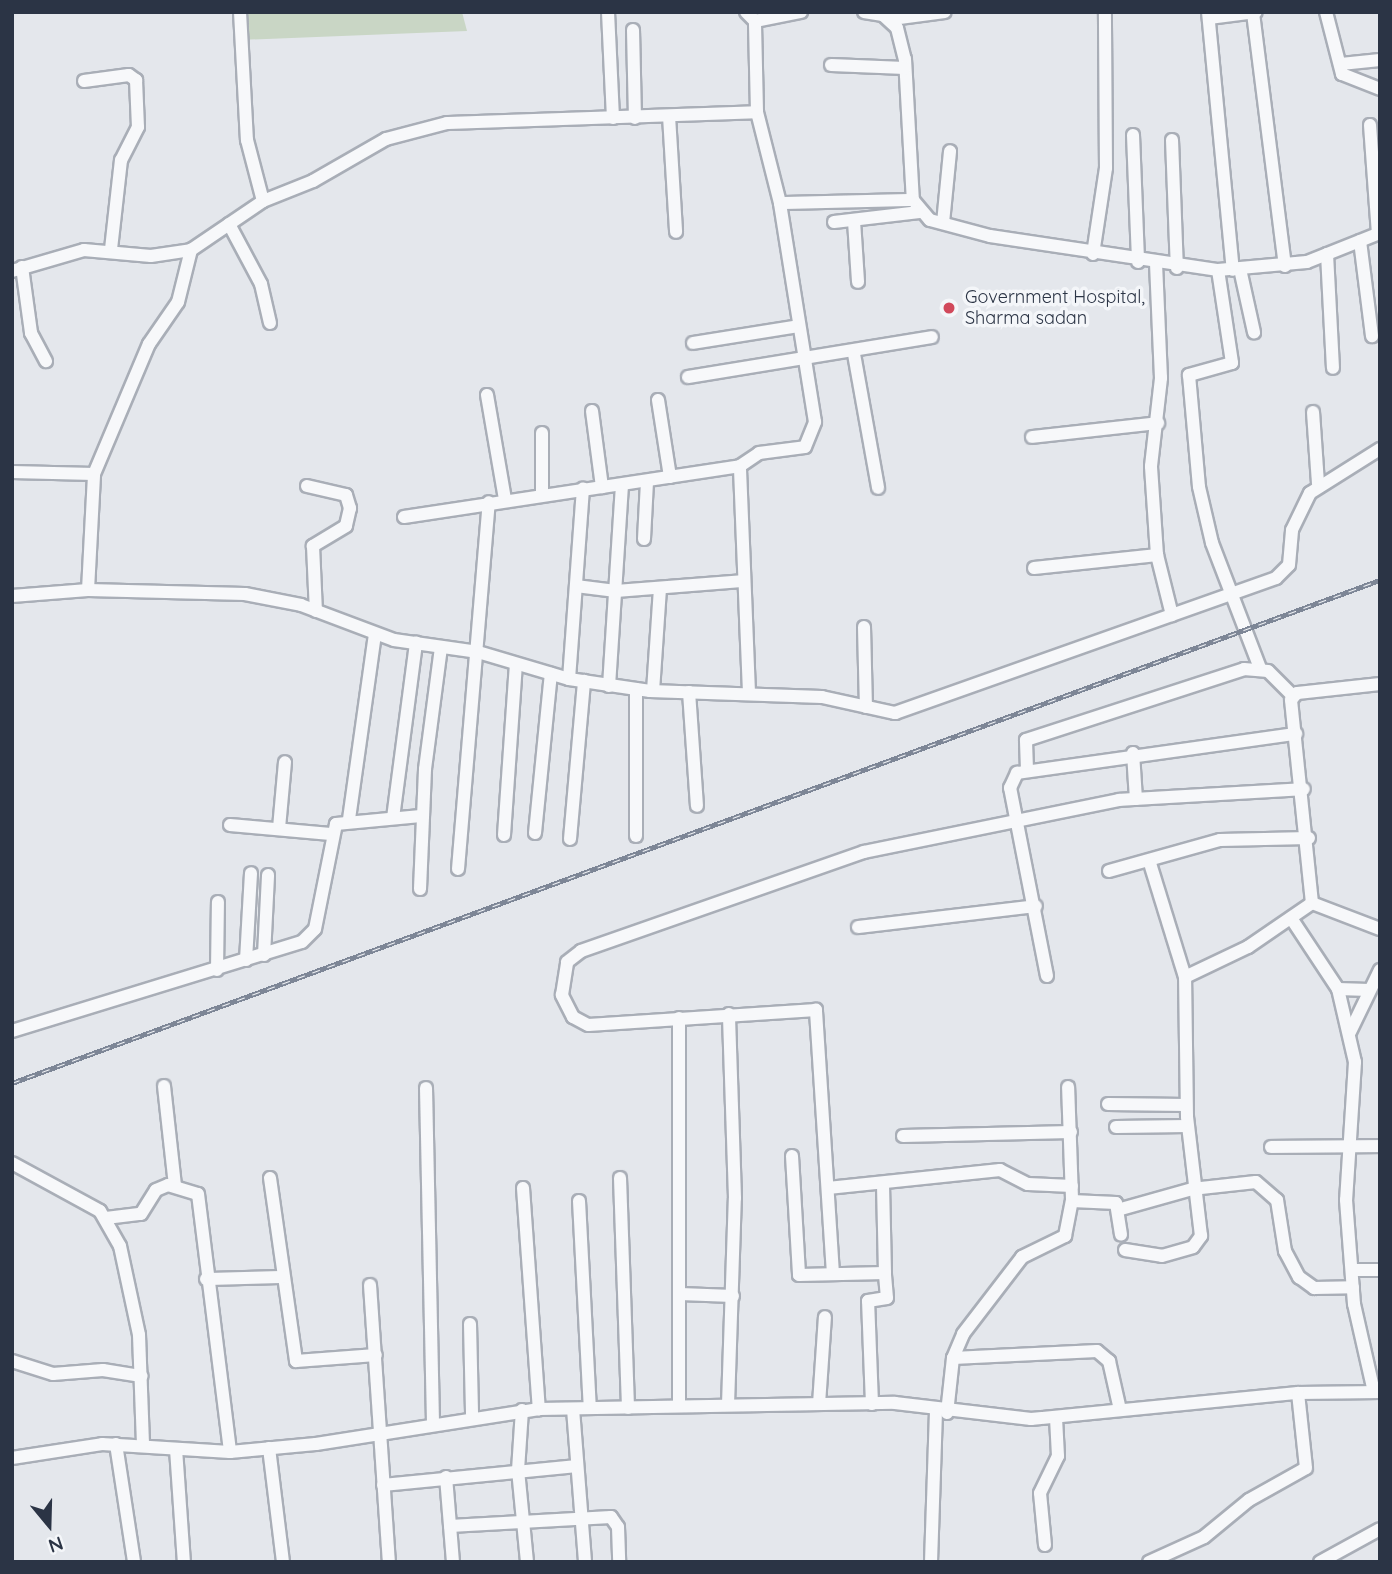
<!DOCTYPE html>
<style>
body{margin:0}
#map{position:relative;width:1392px;height:1574px;overflow:hidden;background:#e4e7ec;font-family:Quicksand,sans-serif}
div>[style]{position:absolute}
[style*='--x']{left:calc(var(--x)*1px);top:calc(var(--y)*1px);width:calc(var(--w)*1px);rotate:calc(var(--a)*1deg)}
.green>*{inset:0;background:#c9d6c5}
.roads{filter:drop-shadow(2px 0 #a9aeb7) drop-shadow(-2px 0 #a9aeb7) drop-shadow(0 2px #a9aeb7) drop-shadow(0 -2px #a9aeb7)}
.minor>*{height:12px;margin:-6px;padding:0 6px;transform-origin:6px;border-radius:6px;background:#f7f8fa}
.rail>*{height:5px;margin-top:-2.5px;transform-origin:0;background:repeating-linear-gradient(90deg,#f4f6f9 0 8px,#7d8696 0 16px);box-sizing:border-box;border-block:2px solid #7d8696}
.dots>*{width:19px;height:19px;translate:-50% -50%;box-sizing:border-box;border:4px solid #f4f6f9;border-radius:50%}
span{translate:-50% -50%;white-space:nowrap;text-align:center;line-height:1.15;-webkit-text-stroke:7px #f4f6f9;paint-order:stroke}
.poi-label{font-size:18px;color:#2b3445}
.left{translate:0 -50%;text-align:left}
.frame{position:absolute;inset:0;border:14px solid #2b3445;pointer-events:none}
.north{position:absolute;left:14px;top:1490px;width:70px;height:70px;-webkit-text-stroke:5px #f4f6f9;paint-order:stroke;rotate:161deg;font-size:19px;font-weight:700;line-height:28px;text-align:center;color:#2b3445}
.north::after{content:'';display:block;margin:auto;width:24px;height:32px;background:#2b3445;clip-path:polygon(50% 0,100% 100%,50% 72%,0 100%)}
</style>
<div id="map">
<div class="green">
<div style="clip-path:polygon(234px 12px,462px 12px,467px 31px,239px 40px)"></div>
</div>
<div class="roads">
<div class="minor">
<div style="--x:240;--y:12;--w:128;--a:86.9"></div>
<div style="--x:247;--y:140;--w:63;--a:75.3"></div>
<div style="--x:608;--y:12;--w:106;--a:87.3"></div>
<div style="--x:746;--y:12;--w:13;--a:45"></div>
<div style="--x:755;--y:21;--w:47;--a:-11.1"></div>
<div style="--x:864;--y:12;--w:19;--a:9"></div>
<div style="--x:883;--y:15;--w:19;--a:43"></div>
<div style="--x:897;--y:28;--w:32;--a:76"></div>
<div style="--x:905;--y:59;--w:141;--a:86.8"></div>
<div style="--x:913;--y:200;--w:26;--a:50"></div>
<div style="--x:930;--y:220;--w:62;--a:14.9"></div>
<div style="--x:990;--y:236;--w:231;--a:8.5"></div>
<div style="--x:1218;--y:270;--w:89;--a:-5.1"></div>
<div style="--x:1307;--y:262;--w:79;--a:-21.7"></div>
<div style="--x:1208;--y:12;--w:259;--a:84.5"></div>
<div style="--x:1326;--y:12;--w:64;--a:75.5"></div>
<div style="--x:1342;--y:74;--w:41;--a:21.5"></div>
<div style="--x:1253;--y:13;--w:255;--a:82.8"></div>
<div style="--x:1209;--y:18;--w:47;--a:-7.3"></div>
<div style="--x:892;--y:19;--w:53;--a:-7.5"></div>
<div style="--x:633;--y:30;--w:88;--a:88.7"></div>
<div style="--x:1341;--y:64;--w:39;--a:-6"></div>
<div style="--x:831;--y:65;--w:74;--a:2.3"></div>
<div style="--x:84;--y:81;--w:45;--a:-7.6"></div>
<div style="--x:129;--y:75;--w:9;--a:36"></div>
<div style="--x:136;--y:80;--w:47;--a:87.6"></div>
<div style="--x:138;--y:127;--w:37;--a:117"></div>
<div style="--x:121;--y:160;--w:90;--a:96.4"></div>
<div style="--x:669;--y:116;--w:116;--a:86.5"></div>
<div style="--x:1370;--y:125;--w:109;--a:85.8"></div>
<div style="--x:1133;--y:135;--w:127;--a:87.7"></div>
<div style="--x:1172;--y:140;--w:128;--a:87.8"></div>
<div style="--x:780;--y:203;--w:133;--a:-1.3"></div>
<div style="--x:854;--y:221;--w:61;--a:86.2"></div>
<div style="--x:834;--y:222;--w:86;--a:-6.7"></div>
<div style="--x:943;--y:223;--w:72;--a:-84.4"></div>
<div style="--x:229;--y:224;--w:68;--a:61.9"></div>
<div style="--x:261;--y:284;--w:40;--a:77"></div>
<div style="--x:1360;--y:241;--w:96;--a:82.8"></div>
<div style="--x:1093;--y:254;--w:87;--a:-81.4"></div>
<div style="--x:1106;--y:168;--w:156;--a:-90.4"></div>
<div style="--x:1327;--y:254;--w:114;--a:87"></div>
<div style="--x:22;--y:267;--w:67;--a:82.2"></div>
<div style="--x:31;--y:333;--w:32;--a:62"></div>
<div style="--x:1240;--y:269;--w:65;--a:77.5"></div>
<div style="--x:1218;--y:270;--w:94;--a:81.4"></div>
<div style="--x:1232;--y:363;--w:45;--a:164.4"></div>
<div style="--x:1189;--y:375;--w:112;--a:84.9"></div>
<div style="--x:1199;--y:487;--w:57;--a:76.9"></div>
<div style="--x:1212;--y:543;--w:134;--a:69"></div>
<div style="--x:12;--y:271;--w:75;--a:-16.3"></div>
<div style="--x:84;--y:250;--w:67;--a:5.1"></div>
<div style="--x:151;--y:256;--w:40;--a:-8.5"></div>
<div style="--x:191;--y:250;--w:87;--a:-34.2"></div>
<div style="--x:263;--y:201;--w:54;--a:-21.8"></div>
<div style="--x:313;--y:181;--w:84;--a:-29.9"></div>
<div style="--x:386;--y:139;--w:63;--a:-14.7"></div>
<div style="--x:447;--y:123;--w:310;--a:-2"></div>
<div style="--x:693;--y:343;--w:107;--a:-9.1"></div>
<div style="--x:854;--y:354;--w:136;--a:79.8"></div>
<div style="--x:688;--y:377;--w:247;--a:-9.3"></div>
<div style="--x:487;--y:395;--w:106;--a:80.2"></div>
<div style="--x:658;--y:400;--w:78;--a:81.1"></div>
<div style="--x:592;--y:411;--w:77;--a:82.5"></div>
<div style="--x:1313;--y:412;--w:72;--a:86"></div>
<div style="--x:542;--y:433;--w:60;--a:90"></div>
<div style="--x:1032;--y:437;--w:127;--a:-6.3"></div>
<div style="--x:12;--y:472;--w:82;--a:1.4"></div>
<div style="--x:307;--y:486;--w:40;--a:13"></div>
<div style="--x:346;--y:495;--w:14;--a:73"></div>
<div style="--x:350;--y:508;--w:18;--a:103"></div>
<div style="--x:346;--y:526;--w:39;--a:149"></div>
<div style="--x:313;--y:546;--w:65;--a:87.4"></div>
<div style="--x:404;--y:517;--w:340;--a:-8.6"></div>
<div style="--x:644;--y:539;--w:58;--a:-87"></div>
<div style="--x:1157;--y:555;--w:62;--a:76"></div>
<div style="--x:1034;--y:568;--w:124;--a:-6"></div>
<div style="--x:1157;--y:555;--w:89;--a:-93.9"></div>
<div style="--x:1151;--y:466;--w:89;--a:-83.5"></div>
<div style="--x:1161;--y:378;--w:113;--a:-92.5"></div>
<div style="--x:576;--y:586;--w:40;--a:7.1"></div>
<div style="--x:616;--y:591;--w:126;--a:-4.5"></div>
<div style="--x:88;--y:590;--w:116;--a:-87"></div>
<div style="--x:94;--y:474;--w:141;--a:-67.1"></div>
<div style="--x:149;--y:344;--w:51;--a:-55.4"></div>
<div style="--x:178;--y:302;--w:54;--a:-76"></div>
<div style="--x:12;--y:596;--w:76;--a:-4.5"></div>
<div style="--x:88;--y:590;--w:157;--a:1.5"></div>
<div style="--x:245;--y:594;--w:57;--a:11.1"></div>
<div style="--x:301;--y:605;--w:99;--a:20.6"></div>
<div style="--x:394;--y:640;--w:85;--a:8.1"></div>
<div style="--x:478;--y:652;--w:95;--a:16.5"></div>
<div style="--x:569;--y:679;--w:82;--a:8.4"></div>
<div style="--x:650;--y:691;--w:172;--a:2"></div>
<div style="--x:822;--y:697;--w:75;--a:12.4"></div>
<div style="--x:895;--y:713;--w:404;--a:-19.5"></div>
<div style="--x:1276;--y:578;--w:18;--a:-45"></div>
<div style="--x:1289;--y:565;--w:35;--a:-85"></div>
<div style="--x:1292;--y:530;--w:41;--a:-64.1"></div>
<div style="--x:1310;--y:493;--w:83;--a:-32.2"></div>
<div style="--x:864;--y:627;--w:80;--a:88.6"></div>
<div style="--x:569;--y:679;--w:191;--a:-85.8"></div>
<div style="--x:1380;--y:684;--w:83;--a:173.8"></div>
<div style="--x:1297;--y:693;--w:9;--a:131"></div>
<div style="--x:1291;--y:700;--w:204;--a:84.1"></div>
<div style="--x:1312;--y:903;--w:73;--a:20.9"></div>
<div style="--x:609;--y:686;--w:201;--a:-86.3"></div>
<div style="--x:653;--y:691;--w:102;--a:-86.1"></div>
<div style="--x:689;--y:692;--w:114;--a:86"></div>
<div style="--x:749;--y:693;--w:227;--a:-92.3"></div>
<div style="--x:740;--y:466;--w:23;--a:-34"></div>
<div style="--x:759;--y:453;--w:46;--a:-7.4"></div>
<div style="--x:805;--y:447;--w:27;--a:-68"></div>
<div style="--x:815;--y:422;--w:222;--a:-99.1"></div>
<div style="--x:780;--y:203;--w:94;--a:-104.2"></div>
<div style="--x:757;--y:112;--w:91;--a:-91.3"></div>
<div style="--x:1133;--y:753;--w:46;--a:86.3"></div>
<div style="--x:1027;--y:770;--w:30;--a:-92"></div>
<div style="--x:1026;--y:740;--w:229;--a:-18"></div>
<div style="--x:1244;--y:669;--w:24;--a:5"></div>
<div style="--x:1268;--y:671;--w:35;--a:45"></div>
<div style="--x:393;--y:818;--w:177;--a:-82.5"></div>
<div style="--x:349;--y:819;--w:187;--a:-82"></div>
<div style="--x:230;--y:825;--w:101;--a:5.1"></div>
<div style="--x:279;--y:828;--w:66;--a:-84.8"></div>
<div style="--x:535;--y:833;--w:160;--a:-84.3"></div>
<div style="--x:504;--y:835;--w:170;--a:-86"></div>
<div style="--x:636;--y:836;--w:147;--a:-90"></div>
<div style="--x:570;--y:839;--w:159;--a:-84.9"></div>
<div style="--x:458;--y:869;--w:368;--a:-85.2"></div>
<div style="--x:1109;--y:871;--w:115;--a:-15.6"></div>
<div style="--x:1220;--y:840;--w:89;--a:-1.3"></div>
<div style="--x:420;--y:889;--w:120;--a:-87.6"></div>
<div style="--x:425;--y:769;--w:123;--a:-82.5"></div>
<div style="--x:1291;--y:918;--w:85;--a:56.5"></div>
<div style="--x:1338;--y:989;--w:31;--a:2"></div>
<div style="--x:858;--y:927;--w:179;--a:-6.7"></div>
<div style="--x:264;--y:955;--w:80;--a:-87.1"></div>
<div style="--x:246;--y:960;--w:87;--a:-86.7"></div>
<div style="--x:217;--y:970;--w:68;--a:-89.2"></div>
<div style="--x:1047;--y:976;--w:192;--a:-101.1"></div>
<div style="--x:1010;--y:788;--w:17;--a:-65"></div>
<div style="--x:1017;--y:773;--w:282;--a:-8"></div>
<div style="--x:1185;--y:977;--w:70;--a:-25.5"></div>
<div style="--x:1248;--y:947;--w:78;--a:-34.5"></div>
<div style="--x:1338;--y:989;--w:75;--a:76.9"></div>
<div style="--x:1355;--y:1062;--w:138;--a:93.7"></div>
<div style="--x:1346;--y:1200;--w:104;--a:85.6"></div>
<div style="--x:1354;--y:1304;--w:90;--a:77.2"></div>
<div style="--x:12;--y:1031;--w:303;--a:-17.1"></div>
<div style="--x:302;--y:942;--w:18;--a:-45"></div>
<div style="--x:315;--y:929;--w:107;--a:-78.7"></div>
<div style="--x:336;--y:824;--w:85;--a:-5.4"></div>
<div style="--x:1350;--y:1032;--w:69;--a:-64.2"></div>
<div style="--x:164;--y:1086;--w:100;--a:83.7"></div>
<div style="--x:426;--y:1088;--w:333;--a:88.8"></div>
<div style="--x:1108;--y:1104;--w:78;--a:0.7"></div>
<div style="--x:1116;--y:1127;--w:71;--a:-0.8"></div>
<div style="--x:903;--y:1136;--w:168;--a:-1.4"></div>
<div style="--x:1271;--y:1147;--w:109;--a:-0.5"></div>
<div style="--x:792;--y:1156;--w:119;--a:86.6"></div>
<div style="--x:799;--y:1275;--w:86;--a:-1.3"></div>
<div style="--x:885;--y:1273;--w:87;--a:-91.3"></div>
<div style="--x:12;--y:1163;--w:100;--a:28.6"></div>
<div style="--x:100;--y:1211;--w:40;--a:60.3"></div>
<div style="--x:120;--y:1246;--w:91;--a:77.9"></div>
<div style="--x:139;--y:1335;--w:110;--a:87.9"></div>
<div style="--x:270;--y:1178;--w:185;--a:81.9"></div>
<div style="--x:296;--y:1361;--w:80;--a:-4.3"></div>
<div style="--x:620;--y:1178;--w:230;--a:88"></div>
<div style="--x:523;--y:1188;--w:222;--a:85.9"></div>
<div style="--x:828;--y:1188;--w:173;--a:-6"></div>
<div style="--x:1000;--y:1170;--w:31;--a:27"></div>
<div style="--x:1028;--y:1184;--w:44;--a:2.6"></div>
<div style="--x:579;--y:1201;--w:207;--a:87"></div>
<div style="--x:1072;--y:1201;--w:44;--a:2.6"></div>
<div style="--x:1116;--y:1203;--w:32;--a:81"></div>
<div style="--x:1121;--y:1209;--w:74;--a:-15.7"></div>
<div style="--x:1192;--y:1189;--w:64;--a:-6.2"></div>
<div style="--x:1256;--y:1182;--w:28;--a:41"></div>
<div style="--x:1277;--y:1200;--w:52;--a:81.1"></div>
<div style="--x:1285;--y:1251;--w:30;--a:62"></div>
<div style="--x:1299;--y:1277;--w:19;--a:36"></div>
<div style="--x:1314;--y:1288;--w:39;--a:-1"></div>
<div style="--x:106;--y:1218;--w:35;--a:-7"></div>
<div style="--x:141;--y:1214;--w:28;--a:-58"></div>
<div style="--x:156;--y:1190;--w:13;--a:-23"></div>
<div style="--x:168;--y:1185;--w:31;--a:17"></div>
<div style="--x:198;--y:1194;--w:260;--a:82.9"></div>
<div style="--x:1125;--y:1250;--w:37;--a:9"></div>
<div style="--x:1162;--y:1256;--w:32;--a:-16"></div>
<div style="--x:1193;--y:1247;--w:14;--a:-54"></div>
<div style="--x:1201;--y:1236;--w:120;--a:-96.7"></div>
<div style="--x:1187;--y:1117;--w:140;--a:-90.8"></div>
<div style="--x:1185;--y:977;--w:122;--a:-107.1"></div>
<div style="--x:1353;--y:1270;--w:27;--a:0"></div>
<div style="--x:833;--y:1274;--w:265;--a:-93.7"></div>
<div style="--x:816;--y:1010;--w:228;--a:176.2"></div>
<div style="--x:588;--y:1025;--w:17;--a:-152"></div>
<div style="--x:573;--y:1017;--w:25;--a:-117"></div>
<div style="--x:562;--y:995;--w:33;--a:-81"></div>
<div style="--x:567;--y:962;--w:18;--a:-38"></div>
<div style="--x:581;--y:951;--w:300;--a:-19.3"></div>
<div style="--x:864;--y:852;--w:260;--a:-11.5"></div>
<div style="--x:1119;--y:800;--w:185;--a:-3.4"></div>
<div style="--x:206;--y:1279;--w:77;--a:-1.5"></div>
<div style="--x:370;--y:1285;--w:278;--a:86.1"></div>
<div style="--x:680;--y:1294;--w:53;--a:2.2"></div>
<div style="--x:470;--y:1324;--w:90;--a:88.7"></div>
<div style="--x:953;--y:1358;--w:144;--a:-2.8"></div>
<div style="--x:1097;--y:1351;--w:16;--a:40"></div>
<div style="--x:1109;--y:1361;--w:50;--a:77.3"></div>
<div style="--x:12;--y:1361;--w:43;--a:17.6"></div>
<div style="--x:53;--y:1374;--w:50;--a:-4.6"></div>
<div style="--x:103;--y:1370;--w:39;--a:9"></div>
<div style="--x:819;--y:1404;--w:87;--a:-86.1"></div>
<div style="--x:872;--y:1404;--w:103;--a:-92.2"></div>
<div style="--x:868;--y:1301;--w:19;--a:-9"></div>
<div style="--x:887;--y:1298;--w:25;--a:-95"></div>
<div style="--x:728;--y:1405;--w:207;--a:-88.1"></div>
<div style="--x:735;--y:1198;--w:184;--a:-91.9"></div>
<div style="--x:679;--y:1406;--w:388;--a:-90"></div>
<div style="--x:573;--y:1409;--w:153;--a:85.5"></div>
<div style="--x:522;--y:1410;--w:60;--a:93.8"></div>
<div style="--x:518;--y:1470;--w:92;--a:84.4"></div>
<div style="--x:947;--y:1413;--w:55;--a:-83.8"></div>
<div style="--x:953;--y:1358;--w:26;--a:-67"></div>
<div style="--x:963;--y:1334;--w:97;--a:-52.5"></div>
<div style="--x:1022;--y:1257;--w:48;--a:-26"></div>
<div style="--x:1065;--y:1236;--w:38;--a:-79"></div>
<div style="--x:1072;--y:1199;--w:112;--a:-92"></div>
<div style="--x:116;--y:1444;--w:119;--a:81.3"></div>
<div style="--x:269;--y:1448;--w:115;--a:83"></div>
<div style="--x:176;--y:1449;--w:113;--a:86"></div>
<div style="--x:12;--y:1458;--w:91;--a:-8.8"></div>
<div style="--x:102;--y:1444;--w:128;--a:3.6"></div>
<div style="--x:230;--y:1452;--w:86;--a:-5.3"></div>
<div style="--x:316;--y:1444;--w:226;--a:-8.9"></div>
<div style="--x:539;--y:1409;--w:356;--a:-1"></div>
<div style="--x:895;--y:1403;--w:137;--a:6.7"></div>
<div style="--x:1031;--y:1419;--w:268;--a:-5.6"></div>
<div style="--x:1298;--y:1393;--w:82;--a:-0.7"></div>
<div style="--x:446;--y:1477;--w:85;--a:85.3"></div>
<div style="--x:383;--y:1485;--w:195;--a:-5.6"></div>
<div style="--x:450;--y:1526;--w:161;--a:-3.2"></div>
<div style="--x:611;--y:1517;--w:12;--a:55"></div>
<div style="--x:618;--y:1527;--w:35;--a:88"></div>
<div style="--x:1045;--y:1545;--w:52;--a:-95.5"></div>
<div style="--x:1040;--y:1493;--w:41;--a:-64.1"></div>
<div style="--x:1058;--y:1456;--w:39;--a:-93"></div>
<div style="--x:931;--y:1562;--w:151;--a:-88.1"></div>
<div style="--x:1149;--y:1562;--w:60;--a:-24.4"></div>
<div style="--x:1204;--y:1537;--w:58;--a:-39.4"></div>
<div style="--x:1249;--y:1500;--w:65;--a:-29.3"></div>
<div style="--x:1306;--y:1468;--w:75;--a:-96.1"></div>
<div style="--x:1320;--y:1562;--w:68;--a:-28.8"></div>
</div>
</div>
<div class="rail">
<div style="--x:12;--y:1083;--w:1458;--a:-20.19"></div>
</div>
<div class="dots">
<div style="left:949px;top:308px;background:#d1495b"></div>
</div>
<div class="poi-label">
<span class="left" style="left:965px;top:308px">Government Hospital,<br>Sharma sadan</span>
</div>
<div class="frame"></div>
<div class="north">N</div>
</div>
